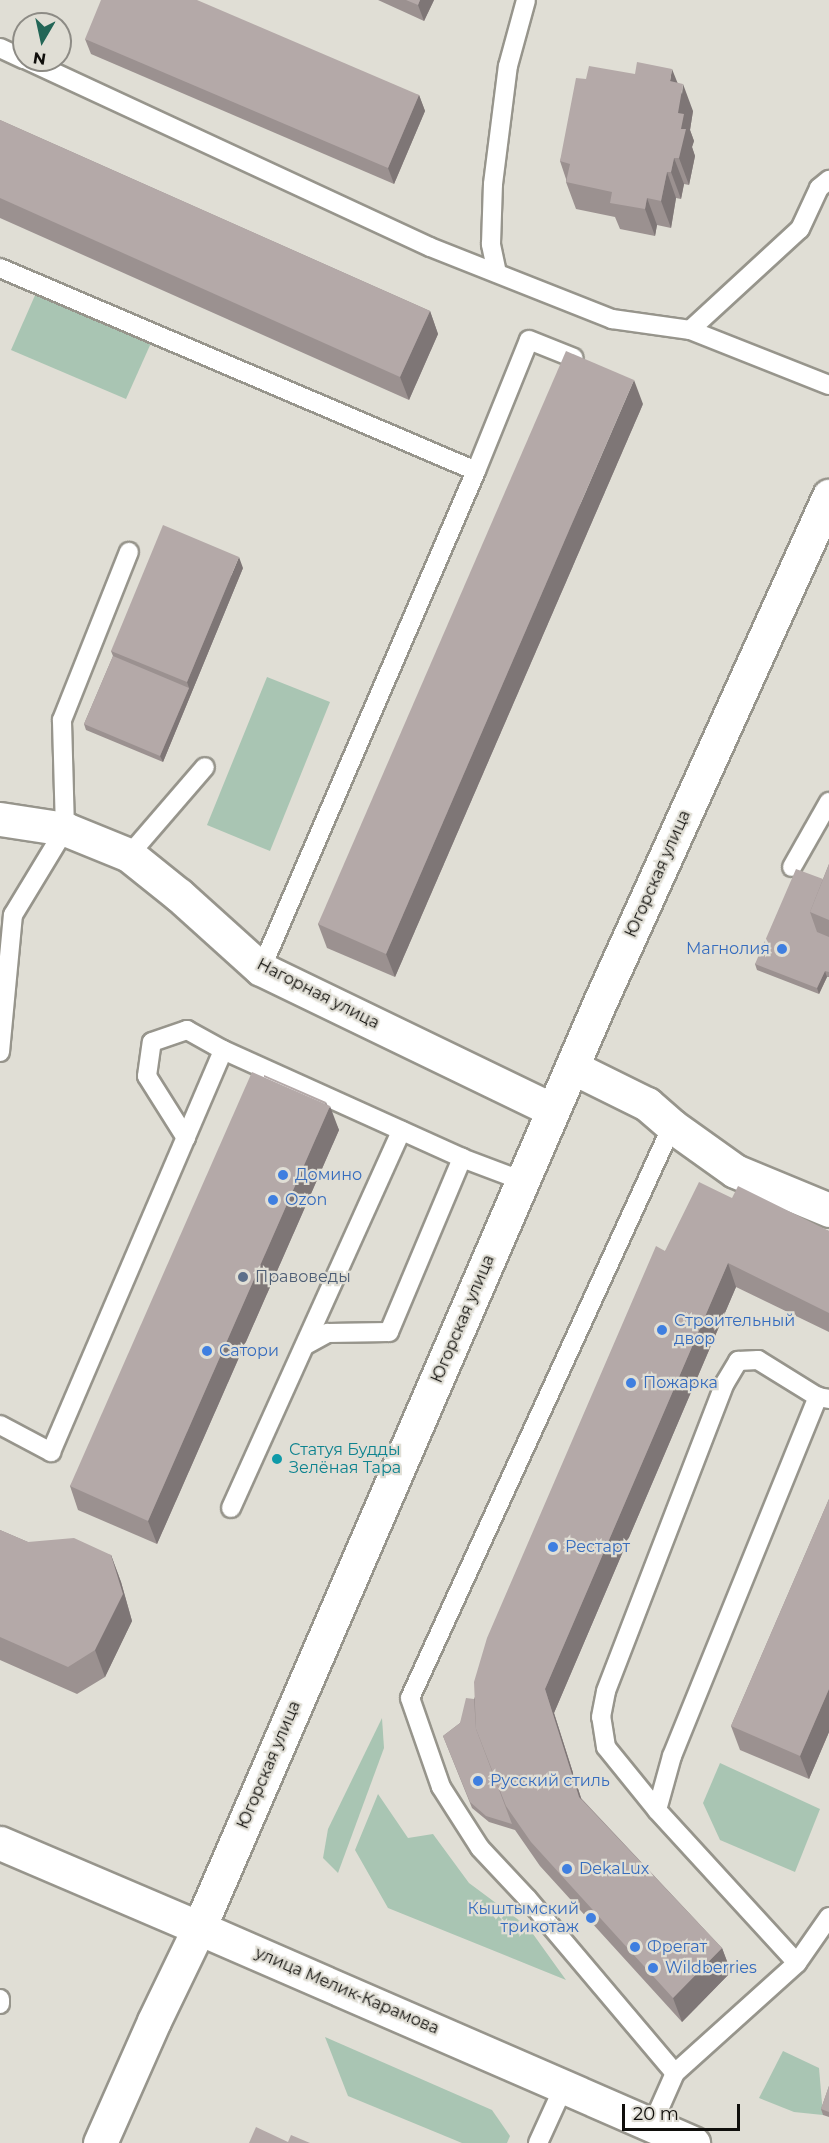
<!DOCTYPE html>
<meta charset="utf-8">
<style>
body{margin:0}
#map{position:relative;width:829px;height:2143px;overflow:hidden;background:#e0ded5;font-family:Montserrat,sans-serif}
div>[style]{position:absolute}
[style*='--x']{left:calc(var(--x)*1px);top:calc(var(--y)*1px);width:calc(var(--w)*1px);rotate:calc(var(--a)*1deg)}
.green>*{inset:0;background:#a9c5b3}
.roads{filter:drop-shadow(2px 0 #97958c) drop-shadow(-2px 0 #97958c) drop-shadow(0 2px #97958c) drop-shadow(0 -2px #97958c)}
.service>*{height:18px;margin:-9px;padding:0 9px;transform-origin:9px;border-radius:9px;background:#fff}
.minor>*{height:33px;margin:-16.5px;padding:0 16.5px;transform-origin:16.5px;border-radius:16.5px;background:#fff}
.secondary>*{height:33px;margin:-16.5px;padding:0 16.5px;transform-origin:16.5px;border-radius:16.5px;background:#fff}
.primary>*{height:33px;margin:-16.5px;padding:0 16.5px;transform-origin:16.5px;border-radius:16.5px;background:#fff}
.wall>*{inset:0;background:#9b9190}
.shaded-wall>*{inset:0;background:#7e7676}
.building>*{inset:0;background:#b4a9a8}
.dots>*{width:16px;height:16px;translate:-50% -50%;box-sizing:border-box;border:3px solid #e0ded5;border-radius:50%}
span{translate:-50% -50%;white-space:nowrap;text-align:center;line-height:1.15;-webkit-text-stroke:4.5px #e0ded5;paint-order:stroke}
.street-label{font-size:16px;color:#100f0c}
.shop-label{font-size:16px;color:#366cbe}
.right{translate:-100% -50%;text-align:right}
.left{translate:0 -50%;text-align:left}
.service-label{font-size:16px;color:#4e5e75}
.culture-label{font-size:16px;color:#0d838f}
.north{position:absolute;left:12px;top:12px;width:60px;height:60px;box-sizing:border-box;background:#e0ded5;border:2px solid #8d8b85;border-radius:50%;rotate:189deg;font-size:16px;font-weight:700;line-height:24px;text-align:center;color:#100f0c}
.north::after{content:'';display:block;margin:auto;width:21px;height:27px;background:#236657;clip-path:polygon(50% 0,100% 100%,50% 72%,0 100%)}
.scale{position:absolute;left:622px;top:2104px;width:118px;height:27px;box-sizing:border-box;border:3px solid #100f0c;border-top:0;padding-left:8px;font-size:18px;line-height:21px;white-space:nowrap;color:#100f0c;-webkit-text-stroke:4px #e0ded5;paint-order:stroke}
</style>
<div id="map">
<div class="green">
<div style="clip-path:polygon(36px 293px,151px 343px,126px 399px,11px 350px)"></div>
<div style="clip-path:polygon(267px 677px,330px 702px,270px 851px,207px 825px)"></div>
<div style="clip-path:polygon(382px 1718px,384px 1748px,338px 1873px,323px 1858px,328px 1829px)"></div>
<div style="clip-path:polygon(720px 1763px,820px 1809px,795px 1872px,720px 1840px,703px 1803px)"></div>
<div style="clip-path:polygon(378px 1794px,408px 1838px,433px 1834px,469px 1883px,528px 1927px,566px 1980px,388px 1908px,355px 1850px)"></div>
<div style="clip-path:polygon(325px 2037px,492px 2110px,510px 2136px,507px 2143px,462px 2143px,348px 2096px)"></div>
<div style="clip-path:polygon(783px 2051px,819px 2068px,823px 2115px,794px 2112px,759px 2098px)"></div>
</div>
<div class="roads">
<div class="service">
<div style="--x:0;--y:48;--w:26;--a:25"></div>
<div style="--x:27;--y:60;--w:444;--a:24.9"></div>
<div style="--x:430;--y:247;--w:196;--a:21.6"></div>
<div style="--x:612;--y:319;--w:79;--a:8"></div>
<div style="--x:690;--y:330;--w:149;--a:21.6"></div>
<div style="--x:0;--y:268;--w:517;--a:23.1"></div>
<div style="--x:476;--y:471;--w:542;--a:113.35"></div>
<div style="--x:497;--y:273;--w:30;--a:-102"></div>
<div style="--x:491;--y:244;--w:60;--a:-88.1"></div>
<div style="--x:493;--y:184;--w:119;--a:-82.8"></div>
<div style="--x:508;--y:66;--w:68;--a:-74.7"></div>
<div style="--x:690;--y:330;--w:149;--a:-42.6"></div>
<div style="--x:800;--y:229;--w:45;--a:-65.1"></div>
<div style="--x:819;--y:188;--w:13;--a:-39"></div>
<div style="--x:476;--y:471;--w:141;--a:-68"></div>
<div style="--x:529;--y:340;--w:48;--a:21.8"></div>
<div style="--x:129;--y:855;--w:116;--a:-49.2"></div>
<div style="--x:792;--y:867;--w:75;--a:-60.4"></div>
<div style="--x:0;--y:1052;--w:138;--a:-84.6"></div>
<div style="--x:13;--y:915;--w:100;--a:-58.8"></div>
<div style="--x:65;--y:829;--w:109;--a:-91.6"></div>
<div style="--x:62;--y:720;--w:181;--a:-68.3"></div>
<div style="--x:672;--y:1126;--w:629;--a:114.61"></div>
<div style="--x:410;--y:1698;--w:94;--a:70.8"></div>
<div style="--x:441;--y:1787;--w:72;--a:57.4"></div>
<div style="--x:480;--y:1848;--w:69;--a:46.8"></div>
<div style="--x:527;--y:1898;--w:229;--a:49.8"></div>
<div style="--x:186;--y:1138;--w:73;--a:-122.2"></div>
<div style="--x:147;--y:1076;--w:34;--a:-82"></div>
<div style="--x:152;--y:1042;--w:37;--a:-19"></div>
<div style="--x:187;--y:1030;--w:41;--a:29.1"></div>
<div style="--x:306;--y:1345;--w:25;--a:-29"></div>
<div style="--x:328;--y:1333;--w:61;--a:-0.9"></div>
<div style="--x:389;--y:1332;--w:189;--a:-67.2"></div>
<div style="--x:0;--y:1425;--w:58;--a:27.9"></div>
<div style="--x:51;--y:1452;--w:437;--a:-66.8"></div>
<div style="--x:223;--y:1050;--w:262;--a:24.3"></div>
<div style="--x:462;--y:1158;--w:65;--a:20.7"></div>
<div style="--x:231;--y:1508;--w:414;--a:-65.7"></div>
<div style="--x:657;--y:1810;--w:56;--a:-74.5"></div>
<div style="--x:672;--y:1756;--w:388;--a:-67.9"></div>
<div style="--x:797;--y:1963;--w:56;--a:-55.2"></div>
<div style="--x:0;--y:1999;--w:5;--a:90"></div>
<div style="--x:652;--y:2125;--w:57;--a:-66.1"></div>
<div style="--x:675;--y:2073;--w:164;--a:-42"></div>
<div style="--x:797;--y:1963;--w:207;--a:-132.5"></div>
<div style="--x:657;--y:1810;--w:81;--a:-129"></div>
<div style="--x:606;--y:1747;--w:30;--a:-99"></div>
<div style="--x:601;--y:1717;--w:26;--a:-79"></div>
<div style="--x:606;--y:1691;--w:330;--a:-68.9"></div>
<div style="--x:725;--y:1383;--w:26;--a:-59"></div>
<div style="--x:738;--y:1361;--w:20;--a:-3"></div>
<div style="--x:758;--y:1360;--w:70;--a:31.7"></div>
<div style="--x:818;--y:1397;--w:11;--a:10"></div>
<div style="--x:538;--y:2143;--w:63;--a:-65.5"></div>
</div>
<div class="minor">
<div style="--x:0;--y:819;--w:66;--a:8.7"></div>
<div style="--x:65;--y:829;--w:69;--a:22.1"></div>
<div style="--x:129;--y:855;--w:64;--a:38.7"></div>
<div style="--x:179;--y:895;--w:110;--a:42.1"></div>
<div style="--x:261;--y:969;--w:324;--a:25.8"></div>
<div style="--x:572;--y:1067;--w:84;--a:26.3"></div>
<div style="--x:647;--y:1104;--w:33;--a:41"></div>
<div style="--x:672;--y:1126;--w:77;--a:35.5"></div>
<div style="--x:735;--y:1171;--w:102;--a:22.5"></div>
</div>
<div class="secondary">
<div style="--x:100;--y:2143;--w:133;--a:-66.1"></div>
<div style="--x:154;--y:2021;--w:103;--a:-64.2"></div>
<div style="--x:199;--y:1928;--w:539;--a:23.52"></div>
</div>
<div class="primary">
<div style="--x:0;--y:1843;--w:216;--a:23.1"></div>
<div style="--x:199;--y:1928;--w:1007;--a:-66.59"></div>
<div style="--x:599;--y:1004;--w:558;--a:-65.64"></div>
</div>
</div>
<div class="wall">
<div style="clip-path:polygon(378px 0,434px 0,424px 21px)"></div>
<div style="clip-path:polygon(85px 39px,419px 95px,425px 111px,394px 184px,91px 54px)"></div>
<div style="clip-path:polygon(586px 79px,693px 111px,690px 130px,694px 141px,692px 147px,695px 156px,689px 185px,684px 184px,681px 199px,676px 198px,671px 228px,657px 225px,655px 236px,620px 229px,615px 217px,576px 209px,566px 182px,566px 179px,560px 161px)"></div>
<div style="clip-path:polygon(0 120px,430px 311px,438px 334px,409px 400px,0 218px)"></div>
<div style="clip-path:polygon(643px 404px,395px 977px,327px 948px,318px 924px)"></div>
<div style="clip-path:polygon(243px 568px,163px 762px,86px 730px,84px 724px,113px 656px,111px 651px)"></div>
<div style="clip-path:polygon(829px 864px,829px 977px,827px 977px,819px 994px,757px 970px,755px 964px,823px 879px)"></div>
<div style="clip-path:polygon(326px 1102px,339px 1130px,157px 1544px,78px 1510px,70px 1486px)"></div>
<div style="clip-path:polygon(732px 1198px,829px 1231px,829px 1332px,736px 1287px,554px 1713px,581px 1798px,722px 1948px,731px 1972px,682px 2022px,540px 1866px,515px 1830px,489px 1822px,472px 1808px,443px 1736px,460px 1723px,474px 1699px,665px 1251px)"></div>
<div style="clip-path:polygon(829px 1499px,829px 1732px,809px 1779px,740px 1750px,731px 1726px)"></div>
<div style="clip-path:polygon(0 1530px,28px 1542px,111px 1555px,121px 1582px,132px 1621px,105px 1677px,77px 1694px,0 1660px)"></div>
<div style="clip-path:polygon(829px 2086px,829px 2117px,823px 2115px,821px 2109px)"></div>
</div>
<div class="shaded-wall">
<div style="clip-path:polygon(420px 0,434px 0,424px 21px,418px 5px)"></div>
<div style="clip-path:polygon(672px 69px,682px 94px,683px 84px,693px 111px,690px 130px,694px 141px,692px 147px,695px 156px,689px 185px,679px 158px,681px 129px,678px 113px,670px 81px)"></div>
<div style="clip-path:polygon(419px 95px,425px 111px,394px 184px,388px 168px)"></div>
<div style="clip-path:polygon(674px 158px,684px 184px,681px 199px,671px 172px)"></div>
<div style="clip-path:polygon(667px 172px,676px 198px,671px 228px,661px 201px)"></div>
<div style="clip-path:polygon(647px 198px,657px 225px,655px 236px,645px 209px)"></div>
<div style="clip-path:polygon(430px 311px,438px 334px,409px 400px,400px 377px)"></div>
<div style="clip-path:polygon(634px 380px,643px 404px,395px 977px,386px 954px)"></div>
<div style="clip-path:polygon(239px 557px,243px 568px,163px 762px,160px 756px,189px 688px,187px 682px)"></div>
<div style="clip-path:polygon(825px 971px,827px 977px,819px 994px,817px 988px)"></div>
<div style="clip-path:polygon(330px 1106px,339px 1130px,157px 1544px,148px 1521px)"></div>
<div style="clip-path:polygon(728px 1263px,736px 1287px,554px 1713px,588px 1820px,579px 1797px,545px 1689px)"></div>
<div style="clip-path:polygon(111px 1555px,121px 1582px,132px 1621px,105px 1677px,95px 1650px)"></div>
<div style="clip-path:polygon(829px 1689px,829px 1732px,809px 1779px,800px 1756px)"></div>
<div style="clip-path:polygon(722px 1948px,731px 1972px,682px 2022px,673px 1998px)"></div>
</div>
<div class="building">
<div style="clip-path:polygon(101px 0,197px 0,419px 95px,388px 168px,85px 39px)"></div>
<div style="clip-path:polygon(406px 0,420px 0,418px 5px)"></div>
<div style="clip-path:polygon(637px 62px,672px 69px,670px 81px,683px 84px,678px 113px,684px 114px,681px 129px,686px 129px,679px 158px,674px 158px,671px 172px,667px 172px,661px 201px,647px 198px,645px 209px,610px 203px,612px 192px,566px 182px,570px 164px,560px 161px,576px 78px,586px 79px,589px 66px,635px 74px)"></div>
<div style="clip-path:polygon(0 120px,430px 311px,400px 377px,0 198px)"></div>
<div style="clip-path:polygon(566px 351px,634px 380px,386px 954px,318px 924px)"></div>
<div style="clip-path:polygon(163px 525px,239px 557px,187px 682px,111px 651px)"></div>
<div style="clip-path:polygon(113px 656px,189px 688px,160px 756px,84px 724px)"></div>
<div style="clip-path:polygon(829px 864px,829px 920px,810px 912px)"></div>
<div style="clip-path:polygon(796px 869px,823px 879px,810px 912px,817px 932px,829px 937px,829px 972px,825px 971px,817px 988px,755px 964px)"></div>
<div style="clip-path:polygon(252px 1072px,330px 1106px,148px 1521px,70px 1486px)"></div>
<div style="clip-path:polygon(264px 1075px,326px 1102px,325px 1104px,264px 1077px)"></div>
<div style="clip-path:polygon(699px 1182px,732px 1198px,738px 1186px,829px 1231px,829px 1313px,728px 1263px,545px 1689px,579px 1797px,722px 1948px,673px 1998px,531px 1842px,506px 1806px,476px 1729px,474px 1682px,487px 1638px,656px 1246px,665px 1251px)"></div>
<div style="clip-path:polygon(829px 1499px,829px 1689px,800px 1756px,731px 1726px)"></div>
<div style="clip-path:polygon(0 1530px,28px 1542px,74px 1538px,111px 1555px,123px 1594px,95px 1650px,68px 1667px,0 1637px)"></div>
<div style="clip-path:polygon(466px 1698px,474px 1699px,476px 1729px,512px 1824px,486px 1816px,470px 1802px,443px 1736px,460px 1723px)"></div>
<div style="clip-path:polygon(829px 2086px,829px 2112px,821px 2109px)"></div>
<div style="clip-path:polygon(256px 2127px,288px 2142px,291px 2135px,310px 2143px,249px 2143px)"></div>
</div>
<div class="dots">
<div style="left:782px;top:949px;background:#3f7fe0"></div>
<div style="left:283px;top:1175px;background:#3f7fe0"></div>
<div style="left:273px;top:1200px;background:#3f7fe0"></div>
<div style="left:243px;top:1277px;background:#5c6f8a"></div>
<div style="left:662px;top:1330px;background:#3f7fe0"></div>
<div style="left:207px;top:1351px;background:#3f7fe0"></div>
<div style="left:631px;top:1383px;background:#3f7fe0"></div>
<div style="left:277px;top:1459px;background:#0f9aa8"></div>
<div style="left:553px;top:1547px;background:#3f7fe0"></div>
<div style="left:478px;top:1781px;background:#3f7fe0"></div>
<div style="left:567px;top:1869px;background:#3f7fe0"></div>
<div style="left:591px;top:1918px;background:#3f7fe0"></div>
<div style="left:635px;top:1947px;background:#3f7fe0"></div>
<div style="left:653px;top:1968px;background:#3f7fe0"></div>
</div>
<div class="street-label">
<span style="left:658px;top:874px;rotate:-66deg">Югорская улица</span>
<span style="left:318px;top:994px;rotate:27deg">Нагорная улица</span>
<span style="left:463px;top:1319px;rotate:-67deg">Югорская улица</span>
<span style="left:269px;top:1765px;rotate:-67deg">Югорская улица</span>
<span style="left:347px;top:1991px;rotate:23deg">улица Мелик-Карамова</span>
</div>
<div class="shop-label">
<span class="right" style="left:770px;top:949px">Магнолия</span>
<span class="left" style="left:295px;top:1175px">Домино</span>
<span class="left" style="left:285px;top:1200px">Ozon</span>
<span class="left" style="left:674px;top:1330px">Строительный<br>двор</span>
<span class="left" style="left:219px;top:1351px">Сатори</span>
<span class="left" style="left:643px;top:1383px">Пожарка</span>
<span class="left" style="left:565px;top:1547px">Рестарт</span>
<span class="left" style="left:490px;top:1781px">Русский стиль</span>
<span class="left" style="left:579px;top:1869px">DekaLux</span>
<span class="right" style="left:579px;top:1918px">Кыштымский<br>трикотаж</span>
<span class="left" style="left:647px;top:1947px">Фрегат</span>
<span class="left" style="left:665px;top:1968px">Wildberries</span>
</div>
<div class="service-label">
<span class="left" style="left:255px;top:1277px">Правоведы</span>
</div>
<div class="culture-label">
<span class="left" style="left:289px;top:1459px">Статуя Будды<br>Зелёная Тара</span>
</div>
<div class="north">N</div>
<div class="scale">20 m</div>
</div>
